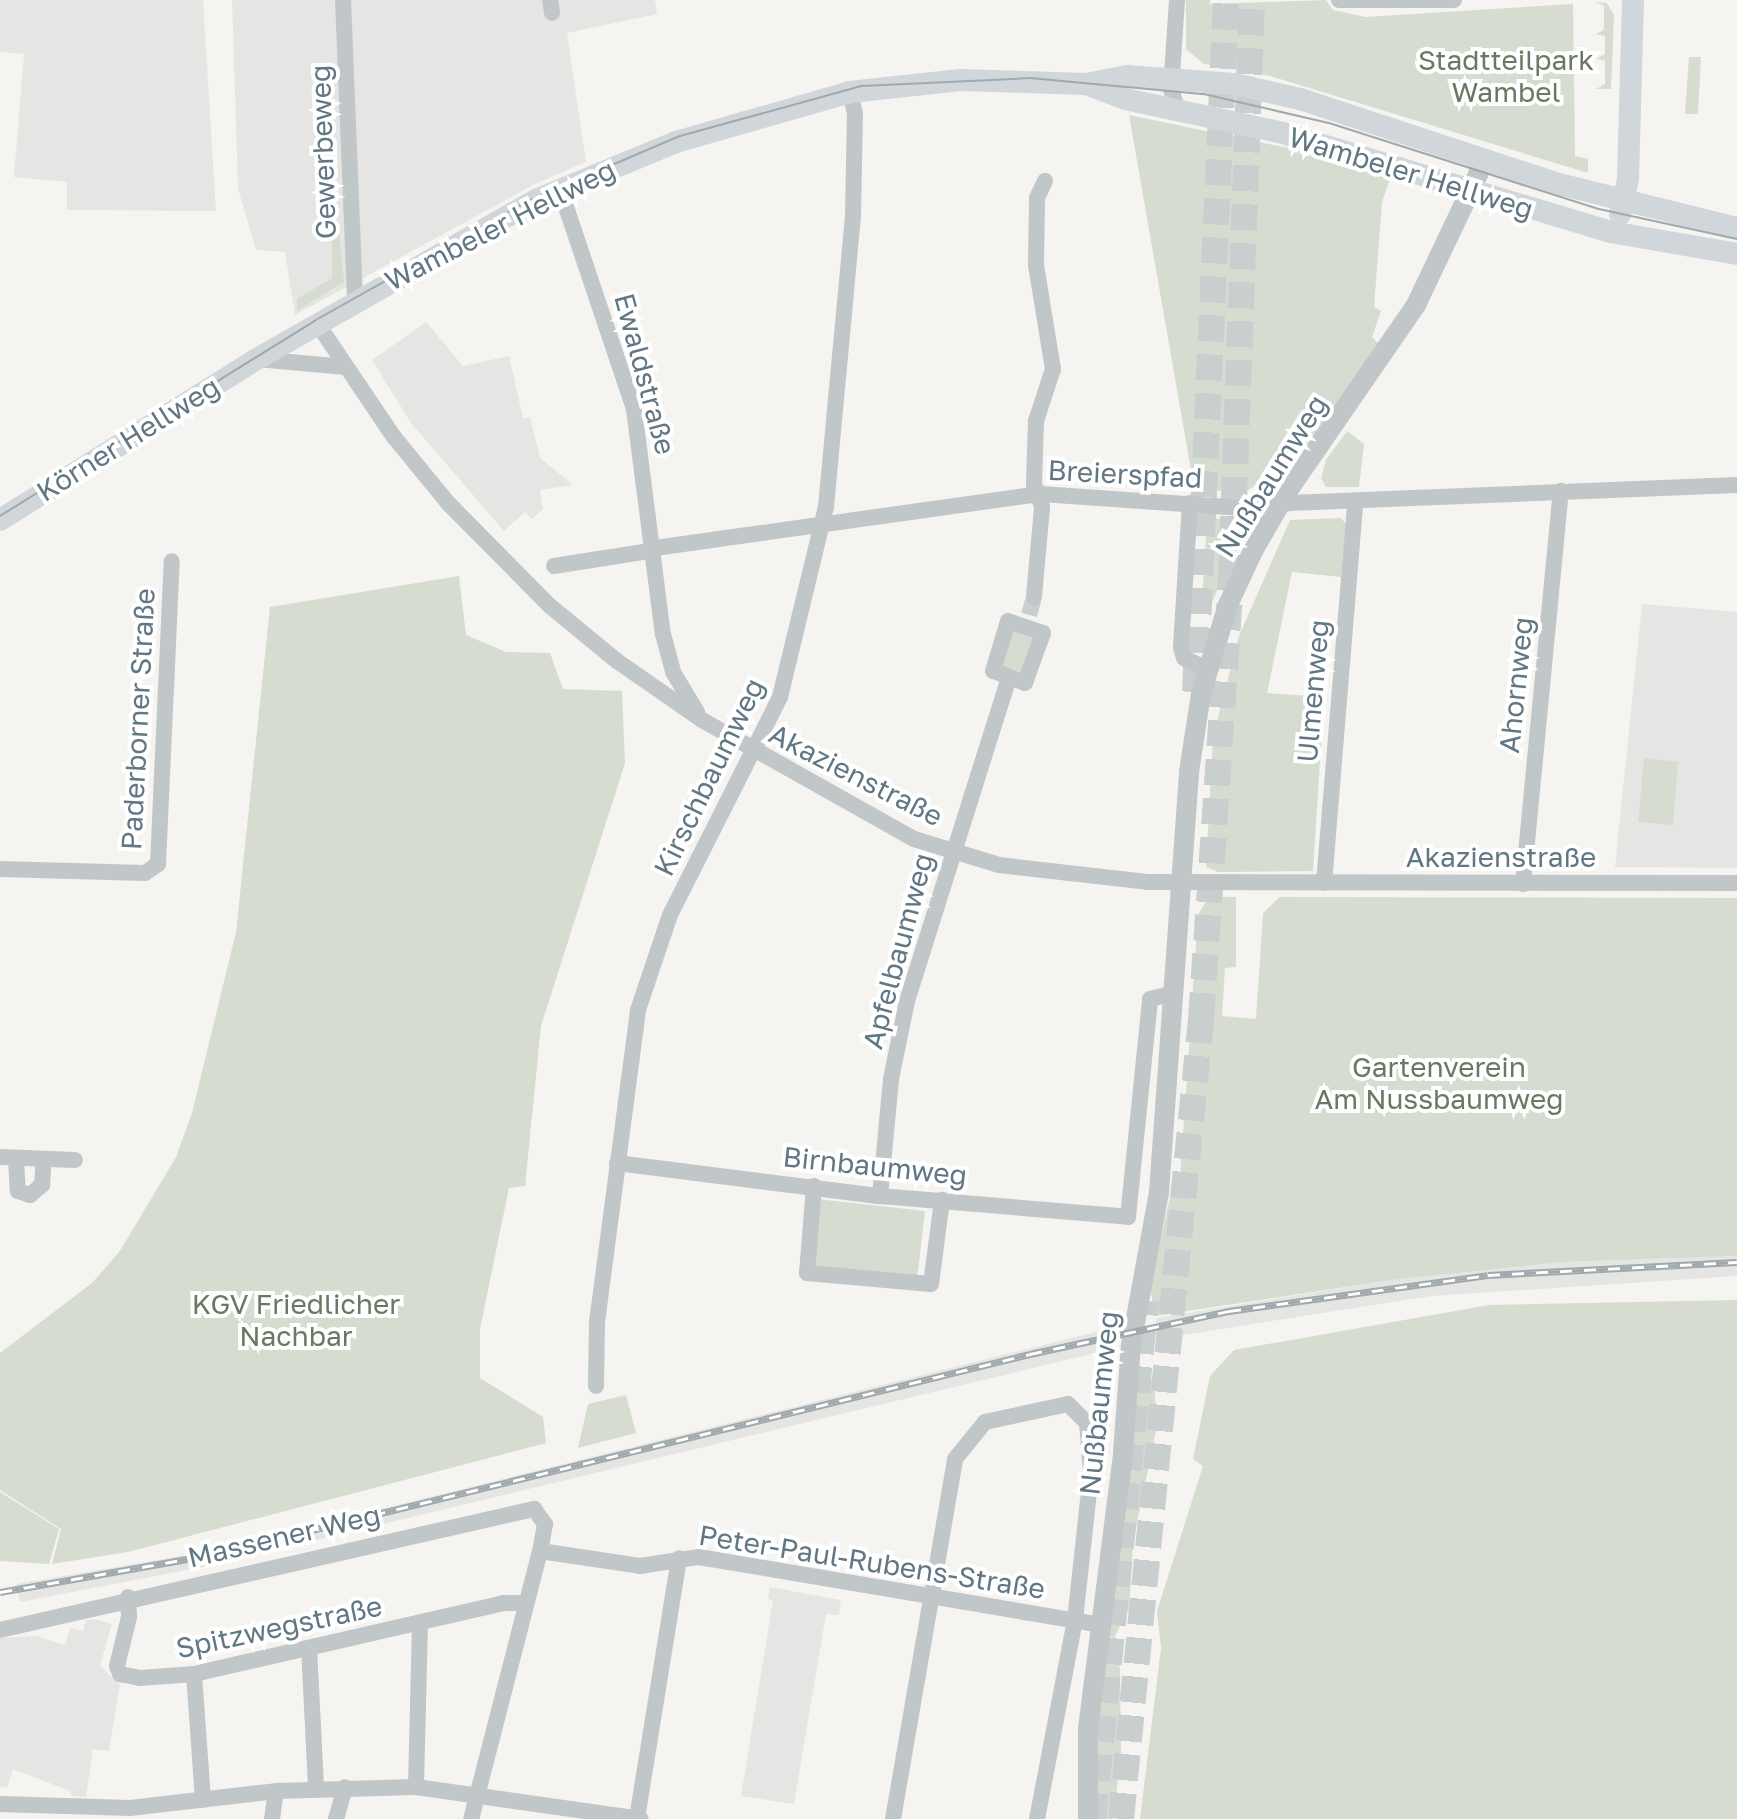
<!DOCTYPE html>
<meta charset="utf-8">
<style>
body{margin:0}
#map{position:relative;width:1737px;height:1819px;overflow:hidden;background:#f5f4f0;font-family:"Golos Text",sans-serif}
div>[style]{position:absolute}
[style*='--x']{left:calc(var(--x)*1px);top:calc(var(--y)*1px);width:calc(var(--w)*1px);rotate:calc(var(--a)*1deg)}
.built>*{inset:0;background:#e5e6e3}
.green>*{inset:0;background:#d6dcd0}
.minor-tunnel>*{height:16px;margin-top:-8px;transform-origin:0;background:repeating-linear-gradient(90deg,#c9cecf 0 16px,transparent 0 24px)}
.trunk-tunnel>*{height:26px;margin-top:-13px;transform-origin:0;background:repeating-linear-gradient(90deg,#c9cecf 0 26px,transparent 0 39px)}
.minor>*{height:16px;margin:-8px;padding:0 8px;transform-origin:8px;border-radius:8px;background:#c1c6c8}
.tertiary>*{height:20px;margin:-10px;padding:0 10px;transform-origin:10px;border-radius:10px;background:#c1c6c8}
.secondary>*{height:22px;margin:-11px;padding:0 11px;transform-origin:11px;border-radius:11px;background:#d0d6da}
.tram>*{height:2px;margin:-1px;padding:0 1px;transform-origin:1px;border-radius:1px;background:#a1a9ad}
.rail>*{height:7px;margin-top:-3.5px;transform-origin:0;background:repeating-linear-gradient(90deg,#fff 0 12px,#a1a9ad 0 24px);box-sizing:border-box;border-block:2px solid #a1a9ad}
span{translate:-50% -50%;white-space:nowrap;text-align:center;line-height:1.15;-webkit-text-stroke:8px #fff;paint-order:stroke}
.park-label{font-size:28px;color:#687a60}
.street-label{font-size:28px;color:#617783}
</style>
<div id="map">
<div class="built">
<div style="clip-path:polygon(0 0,203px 0,216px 211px,67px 210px,67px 182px,14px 177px,24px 54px,0 52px)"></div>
<div style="clip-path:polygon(232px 0,655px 0,657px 14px,567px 33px,586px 162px,535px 184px,295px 315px,285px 252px,256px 250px,238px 189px)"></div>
<div style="clip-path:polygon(426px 322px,463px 366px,509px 356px,523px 418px,530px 417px,540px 458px,573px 485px,540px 490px,543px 509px,532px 519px,525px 512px,504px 531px,411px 423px,372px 360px)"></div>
<div style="clip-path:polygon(1642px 604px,1737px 612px,1737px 868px,1615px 867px)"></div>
<div style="clip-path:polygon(1737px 1256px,1737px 1276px,1431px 1296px,1158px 1339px,1156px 1318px,1391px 1280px,1563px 1262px)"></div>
<div style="clip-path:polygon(1108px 1329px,1104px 1351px,208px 1566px,20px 1602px,16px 1584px,216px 1550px)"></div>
<div style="clip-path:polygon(770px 1587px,841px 1600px,839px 1615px,826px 1614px,794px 1804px,741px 1796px,773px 1600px,768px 1599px)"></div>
<div style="clip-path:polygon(95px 1619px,112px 1624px,100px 1666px,120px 1685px,109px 1751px,93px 1749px,86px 1797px,72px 1796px,70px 1791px,13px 1769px,7px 1788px,0 1786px,0 1638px,36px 1636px,65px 1645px,70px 1628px,83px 1631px,86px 1620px)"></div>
</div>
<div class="green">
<div style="clip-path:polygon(1186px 0,1210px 0,1210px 4px,1326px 0,1333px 10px,1365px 17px,1573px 4px,1575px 156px,1588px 159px,1588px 173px,1270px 76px,1204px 64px,1186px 49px)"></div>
<div style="clip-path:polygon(1595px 2px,1607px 3px,1614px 15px,1611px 89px,1596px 89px,1605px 84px,1605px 60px,1596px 59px,1605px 54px,1605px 36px,1596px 34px,1604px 30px,1604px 6px)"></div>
<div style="clip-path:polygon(1689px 57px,1701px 57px,1698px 114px,1685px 114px)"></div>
<div style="clip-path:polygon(1129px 115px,1288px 148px,1390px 179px,1382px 202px,1374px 307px,1381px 311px,1372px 337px,1379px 344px,1291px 472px,1270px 476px,1245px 492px,1186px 489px,1191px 470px)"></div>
<div style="clip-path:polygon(339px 230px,344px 282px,297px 311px,297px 299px,332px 278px,332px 238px,323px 238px)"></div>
<div style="clip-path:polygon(1347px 431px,1364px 444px,1359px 487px,1326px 487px,1321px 478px,1326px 460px)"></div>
<div style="clip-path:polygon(1195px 518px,1235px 519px,1247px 529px,1210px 606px,1202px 603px,1206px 537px,1194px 529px)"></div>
<div style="clip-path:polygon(1341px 518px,1346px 524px,1341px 577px,1292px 572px,1267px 693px,1324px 697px,1313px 871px,1218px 872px,1206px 867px,1213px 737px,1239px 636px,1290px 520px)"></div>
<div style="clip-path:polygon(459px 576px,466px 635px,506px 652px,550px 653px,563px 689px,622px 691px,625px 763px,541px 1026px,525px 1186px,509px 1188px,480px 1329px,480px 1378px,543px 1417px,546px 1443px,128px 1552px,52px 1564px,61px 1529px,0 1490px,0 1353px,92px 1283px,120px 1251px,176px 1157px,192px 1113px,236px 932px,270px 607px)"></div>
<div style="clip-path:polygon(1012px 631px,1033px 638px,1022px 673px,1000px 666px)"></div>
<div style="clip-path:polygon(1644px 758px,1678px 762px,1673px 825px,1638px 822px)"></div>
<div style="clip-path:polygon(1218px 897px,1236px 897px,1236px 967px,1225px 968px,1222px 1016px,1256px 1019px,1263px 913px,1280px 897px,1737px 898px,1737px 1256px,1563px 1262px,1391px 1280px,1155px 1316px,1150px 1287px,1170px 1197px,1179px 1193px,1198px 915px,1206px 901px)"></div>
<div style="clip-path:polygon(817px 1199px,925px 1211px,917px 1280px,810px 1270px)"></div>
<div style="clip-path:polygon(1737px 1300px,1737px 1819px,1140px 1819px,1161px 1648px,1157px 1611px,1203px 1466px,1193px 1459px,1210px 1376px,1234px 1350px,1489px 1305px)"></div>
<div style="clip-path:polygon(1140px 1368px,1154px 1381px,1157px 1426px,1133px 1542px,1129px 1609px,1114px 1638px,1109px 1637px)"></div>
<div style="clip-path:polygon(626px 1395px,636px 1433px,578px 1448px,588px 1404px)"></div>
<div style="clip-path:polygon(0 1492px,59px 1529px,49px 1564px,0 1561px)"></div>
<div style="clip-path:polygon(1106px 1646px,1113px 1647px,1120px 1668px,1121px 1758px,1113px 1819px,1095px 1819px,1092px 1767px)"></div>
</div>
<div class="minor-tunnel">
<div style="--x:1029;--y:615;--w:19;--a:-74"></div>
</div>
<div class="trunk-tunnel">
<div style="--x:1195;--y:692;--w:693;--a:-87.43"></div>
<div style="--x:1093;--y:1819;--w:521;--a:-84.16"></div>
<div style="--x:1121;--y:1819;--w:804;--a:-84.29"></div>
<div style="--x:1201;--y:1019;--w:439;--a:-86.1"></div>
<div style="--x:1231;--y:581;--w:581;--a:-87.93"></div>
</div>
<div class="minor">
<div style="--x:343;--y:0;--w:301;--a:87.7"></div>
<div style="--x:550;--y:0;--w:13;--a:81"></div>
<div style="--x:1339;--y:0;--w:115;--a:0"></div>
<div style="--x:1177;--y:108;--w:20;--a:-108"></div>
<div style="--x:1171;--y:89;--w:89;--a:-86.1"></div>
<div style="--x:560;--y:189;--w:232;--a:71.4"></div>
<div style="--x:634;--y:409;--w:227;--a:82.7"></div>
<div style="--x:663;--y:634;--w:39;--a:75"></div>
<div style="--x:673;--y:672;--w:47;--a:59"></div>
<div style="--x:317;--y:323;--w:138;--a:56"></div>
<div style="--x:394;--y:437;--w:85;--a:50.7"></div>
<div style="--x:448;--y:503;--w:145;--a:45.3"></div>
<div style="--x:550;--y:606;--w:87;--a:39.4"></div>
<div style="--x:617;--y:661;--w:103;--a:34.8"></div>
<div style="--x:702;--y:720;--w:243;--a:29.3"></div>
<div style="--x:914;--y:839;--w:89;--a:17"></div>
<div style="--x:999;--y:865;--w:151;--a:6.5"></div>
<div style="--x:1149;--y:882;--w:588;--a:0.1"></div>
<div style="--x:257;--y:359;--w:89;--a:5.1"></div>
<div style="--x:1190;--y:503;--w:145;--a:93.6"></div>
<div style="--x:1181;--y:648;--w:10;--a:73"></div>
<div style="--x:1184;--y:658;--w:25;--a:26"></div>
<div style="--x:655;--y:548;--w:390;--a:-8"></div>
<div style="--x:1041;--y:494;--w:227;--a:4"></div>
<div style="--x:1267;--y:510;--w:23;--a:-18"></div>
<div style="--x:1289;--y:503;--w:448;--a:-2.3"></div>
<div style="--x:554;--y:566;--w:102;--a:-9"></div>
<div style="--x:1034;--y:597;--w:90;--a:-84.9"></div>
<div style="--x:1042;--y:507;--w:24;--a:-109"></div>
<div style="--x:1034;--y:484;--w:63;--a:-88.2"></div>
<div style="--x:1036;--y:421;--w:55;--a:-71.9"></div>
<div style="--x:1053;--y:369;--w:105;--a:-99.3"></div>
<div style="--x:1036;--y:265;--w:67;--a:-89.1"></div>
<div style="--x:1037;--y:198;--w:19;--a:-65"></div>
<div style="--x:1008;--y:621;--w:37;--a:19"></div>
<div style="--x:1043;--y:633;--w:53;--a:109.8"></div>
<div style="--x:1025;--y:683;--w:34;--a:-159"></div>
<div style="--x:993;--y:671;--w:52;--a:-73.3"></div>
<div style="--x:0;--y:869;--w:145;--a:1.6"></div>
<div style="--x:145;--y:873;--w:16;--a:-35"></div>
<div style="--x:158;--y:864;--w:303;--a:-87.4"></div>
<div style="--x:1324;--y:883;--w:381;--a:-85.3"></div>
<div style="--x:1523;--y:884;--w:395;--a:-84.5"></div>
<div style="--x:0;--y:1157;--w:75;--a:2.3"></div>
<div style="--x:16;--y:1158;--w:33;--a:87"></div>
<div style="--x:18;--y:1191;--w:13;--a:18"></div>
<div style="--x:30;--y:1195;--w:16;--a:-40"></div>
<div style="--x:42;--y:1185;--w:26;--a:-86"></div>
<div style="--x:617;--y:1163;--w:265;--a:7.2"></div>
<div style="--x:880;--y:1196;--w:249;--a:4.8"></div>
<div style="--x:1128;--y:1217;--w:219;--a:-84.2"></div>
<div style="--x:1150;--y:999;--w:25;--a:-14"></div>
<div style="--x:814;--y:1186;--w:87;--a:94.6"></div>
<div style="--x:807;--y:1273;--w:124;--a:5.1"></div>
<div style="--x:931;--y:1284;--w:85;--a:-82.5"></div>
<div style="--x:880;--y:1196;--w:118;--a:-84.6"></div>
<div style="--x:891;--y:1079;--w:80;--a:-78.4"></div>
<div style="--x:907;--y:1001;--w:337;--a:-72.5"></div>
<div style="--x:596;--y:1386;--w:64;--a:-89.1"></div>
<div style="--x:597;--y:1322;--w:315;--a:-82.5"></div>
<div style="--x:638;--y:1010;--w:100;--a:-71.4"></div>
<div style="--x:670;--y:915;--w:244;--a:-63.2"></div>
<div style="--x:780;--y:697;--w:195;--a:-76.4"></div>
<div style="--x:826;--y:507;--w:293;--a:-84.7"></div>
<div style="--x:853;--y:215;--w:101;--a:-88.9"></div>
<div style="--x:855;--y:114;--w:23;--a:-103"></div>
<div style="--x:540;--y:1551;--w:101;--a:8.5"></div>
<div style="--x:640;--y:1566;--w:60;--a:-8.7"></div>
<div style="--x:699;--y:1557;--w:409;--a:9.6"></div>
<div style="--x:128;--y:1597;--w:20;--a:87"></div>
<div style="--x:129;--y:1617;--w:50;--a:103.8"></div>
<div style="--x:117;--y:1666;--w:9;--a:69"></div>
<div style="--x:120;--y:1674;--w:20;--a:11"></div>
<div style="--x:140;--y:1678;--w:54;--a:-4.2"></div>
<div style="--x:194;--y:1674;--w:317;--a:-12.9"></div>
<div style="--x:503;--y:1603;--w:22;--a:0"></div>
<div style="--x:0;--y:1630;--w:548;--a:-12.77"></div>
<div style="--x:534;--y:1509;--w:19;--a:54"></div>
<div style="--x:545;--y:1524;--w:27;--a:100"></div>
<div style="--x:540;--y:1551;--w:277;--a:104.4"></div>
<div style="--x:309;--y:1648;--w:140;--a:87.1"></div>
<div style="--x:194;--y:1674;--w:126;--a:85.9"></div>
<div style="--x:416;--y:1787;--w:164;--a:-88.6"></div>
<div style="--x:0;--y:1804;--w:130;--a:1.8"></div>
<div style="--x:130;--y:1808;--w:147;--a:-6.6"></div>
<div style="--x:276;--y:1791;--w:140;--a:-1.6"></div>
<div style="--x:416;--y:1787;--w:227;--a:8.1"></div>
<div style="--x:637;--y:1818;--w:263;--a:-80.8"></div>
<div style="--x:272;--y:1819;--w:28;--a:-82"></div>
<div style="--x:336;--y:1819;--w:33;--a:-74"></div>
<div style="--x:893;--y:1819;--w:365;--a:-80.2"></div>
<div style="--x:955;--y:1459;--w:48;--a:-51"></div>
<div style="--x:985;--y:1422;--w:85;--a:-12.2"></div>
<div style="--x:1068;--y:1404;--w:27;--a:45"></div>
<div style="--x:1087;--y:1423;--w:50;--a:85.4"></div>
<div style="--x:1091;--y:1473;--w:148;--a:96.2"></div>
<div style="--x:1075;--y:1620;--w:203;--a:100.8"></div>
</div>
<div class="tertiary">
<div style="--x:1088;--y:1819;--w:91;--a:-90"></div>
<div style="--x:1088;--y:1728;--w:277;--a:-82.7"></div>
<div style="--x:1123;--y:1453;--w:108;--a:-85.8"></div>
<div style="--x:1131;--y:1345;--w:156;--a:-79.6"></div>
<div style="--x:1159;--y:1192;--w:421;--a:-85.9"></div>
<div style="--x:1189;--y:772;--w:79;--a:-81.3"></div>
<div style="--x:1201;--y:694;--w:93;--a:-73.1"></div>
<div style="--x:1228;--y:605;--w:60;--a:-65.2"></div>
<div style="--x:1253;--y:551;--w:68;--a:-60"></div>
<div style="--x:1287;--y:492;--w:227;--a:-55.4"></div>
<div style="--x:1416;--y:305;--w:161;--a:-64.6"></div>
</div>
<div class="secondary">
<div style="--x:1089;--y:85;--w:39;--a:21"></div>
<div style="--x:1125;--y:99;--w:162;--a:12.1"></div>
<div style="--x:1283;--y:133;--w:343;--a:16.8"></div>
<div style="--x:1611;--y:232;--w:128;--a:9.9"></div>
<div style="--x:1620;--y:214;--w:37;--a:-77"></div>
<div style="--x:1628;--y:178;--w:178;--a:-88.4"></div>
<div style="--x:0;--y:520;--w:303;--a:-32.1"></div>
<div style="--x:257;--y:359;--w:321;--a:-29.7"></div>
<div style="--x:536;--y:200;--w:152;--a:-22.5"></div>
<div style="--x:676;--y:142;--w:181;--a:-16"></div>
<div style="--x:850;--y:92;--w:111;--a:-6.2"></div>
<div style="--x:960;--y:80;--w:126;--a:1.8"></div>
<div style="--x:1086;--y:84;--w:42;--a:-11"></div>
<div style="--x:1127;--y:76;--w:107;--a:4.3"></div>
<div style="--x:1234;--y:84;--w:68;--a:12.8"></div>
<div style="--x:1300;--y:99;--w:273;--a:18.2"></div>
<div style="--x:1559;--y:184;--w:183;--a:13.9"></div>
</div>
<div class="tram">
<div style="--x:0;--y:516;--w:370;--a:-31.8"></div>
<div style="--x:314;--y:321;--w:245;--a:-29.3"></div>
<div style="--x:528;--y:201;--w:165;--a:-23.2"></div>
<div style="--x:680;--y:136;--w:189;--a:-15.4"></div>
<div style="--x:862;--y:86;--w:168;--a:-2.7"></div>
<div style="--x:1030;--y:78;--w:175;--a:5.3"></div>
<div style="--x:1204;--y:94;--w:128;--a:13.1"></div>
<div style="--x:1329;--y:123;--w:283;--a:17.7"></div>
<div style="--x:1599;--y:209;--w:141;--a:12.3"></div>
</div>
<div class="rail">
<div style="--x:0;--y:1592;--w:213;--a:-10"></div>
<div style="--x:210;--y:1555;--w:844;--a:-13.77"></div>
<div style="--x:1030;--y:1354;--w:204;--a:-12.2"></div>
<div style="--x:1229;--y:1311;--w:261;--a:-7.9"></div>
<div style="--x:1488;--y:1275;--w:249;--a:-3"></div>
</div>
<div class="park-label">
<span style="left:1506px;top:76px">Stadtteilpark<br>Wambel</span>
<span style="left:1439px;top:1083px">Gartenverein<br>Am Nussbaumweg</span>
<span style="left:296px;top:1320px">KGV Friedlicher<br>Nachbar</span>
</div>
<div class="street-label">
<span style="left:323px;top:152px;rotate:-92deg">Gewerbeweg</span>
<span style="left:1411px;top:173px;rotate:17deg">Wambeler Hellweg</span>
<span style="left:500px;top:225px;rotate:-27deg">Wambeler Hellweg</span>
<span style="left:645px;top:374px;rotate:75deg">Ewaldstraße</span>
<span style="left:128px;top:439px;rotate:-32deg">Körner Hellweg</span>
<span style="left:1125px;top:474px;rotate:3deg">Breierspfad</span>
<span style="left:1271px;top:476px;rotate:-58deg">Nußbaumweg</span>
<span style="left:1516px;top:685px;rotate:-84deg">Ahornweg</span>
<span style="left:1313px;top:691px;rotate:-85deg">Ulmenweg</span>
<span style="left:138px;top:719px;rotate:-87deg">Paderborner Straße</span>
<span style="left:856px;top:775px;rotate:27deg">Akazienstraße</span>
<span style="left:709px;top:777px;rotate:-64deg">Kirschbaumweg</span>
<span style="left:1501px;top:857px">Akazienstraße</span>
<span style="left:898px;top:951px;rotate:-75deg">Apfelbaumweg</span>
<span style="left:875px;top:1166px;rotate:6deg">Birnbaumweg</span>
<span style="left:1099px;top:1403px;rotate:-84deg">Nußbaumweg</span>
<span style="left:284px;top:1536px;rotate:-13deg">Massener Weg</span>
<span style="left:872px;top:1562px;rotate:9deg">Peter-Paul-Rubens-Straße</span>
<span style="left:279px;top:1627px;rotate:-12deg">Spitzwegstraße</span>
</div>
</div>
